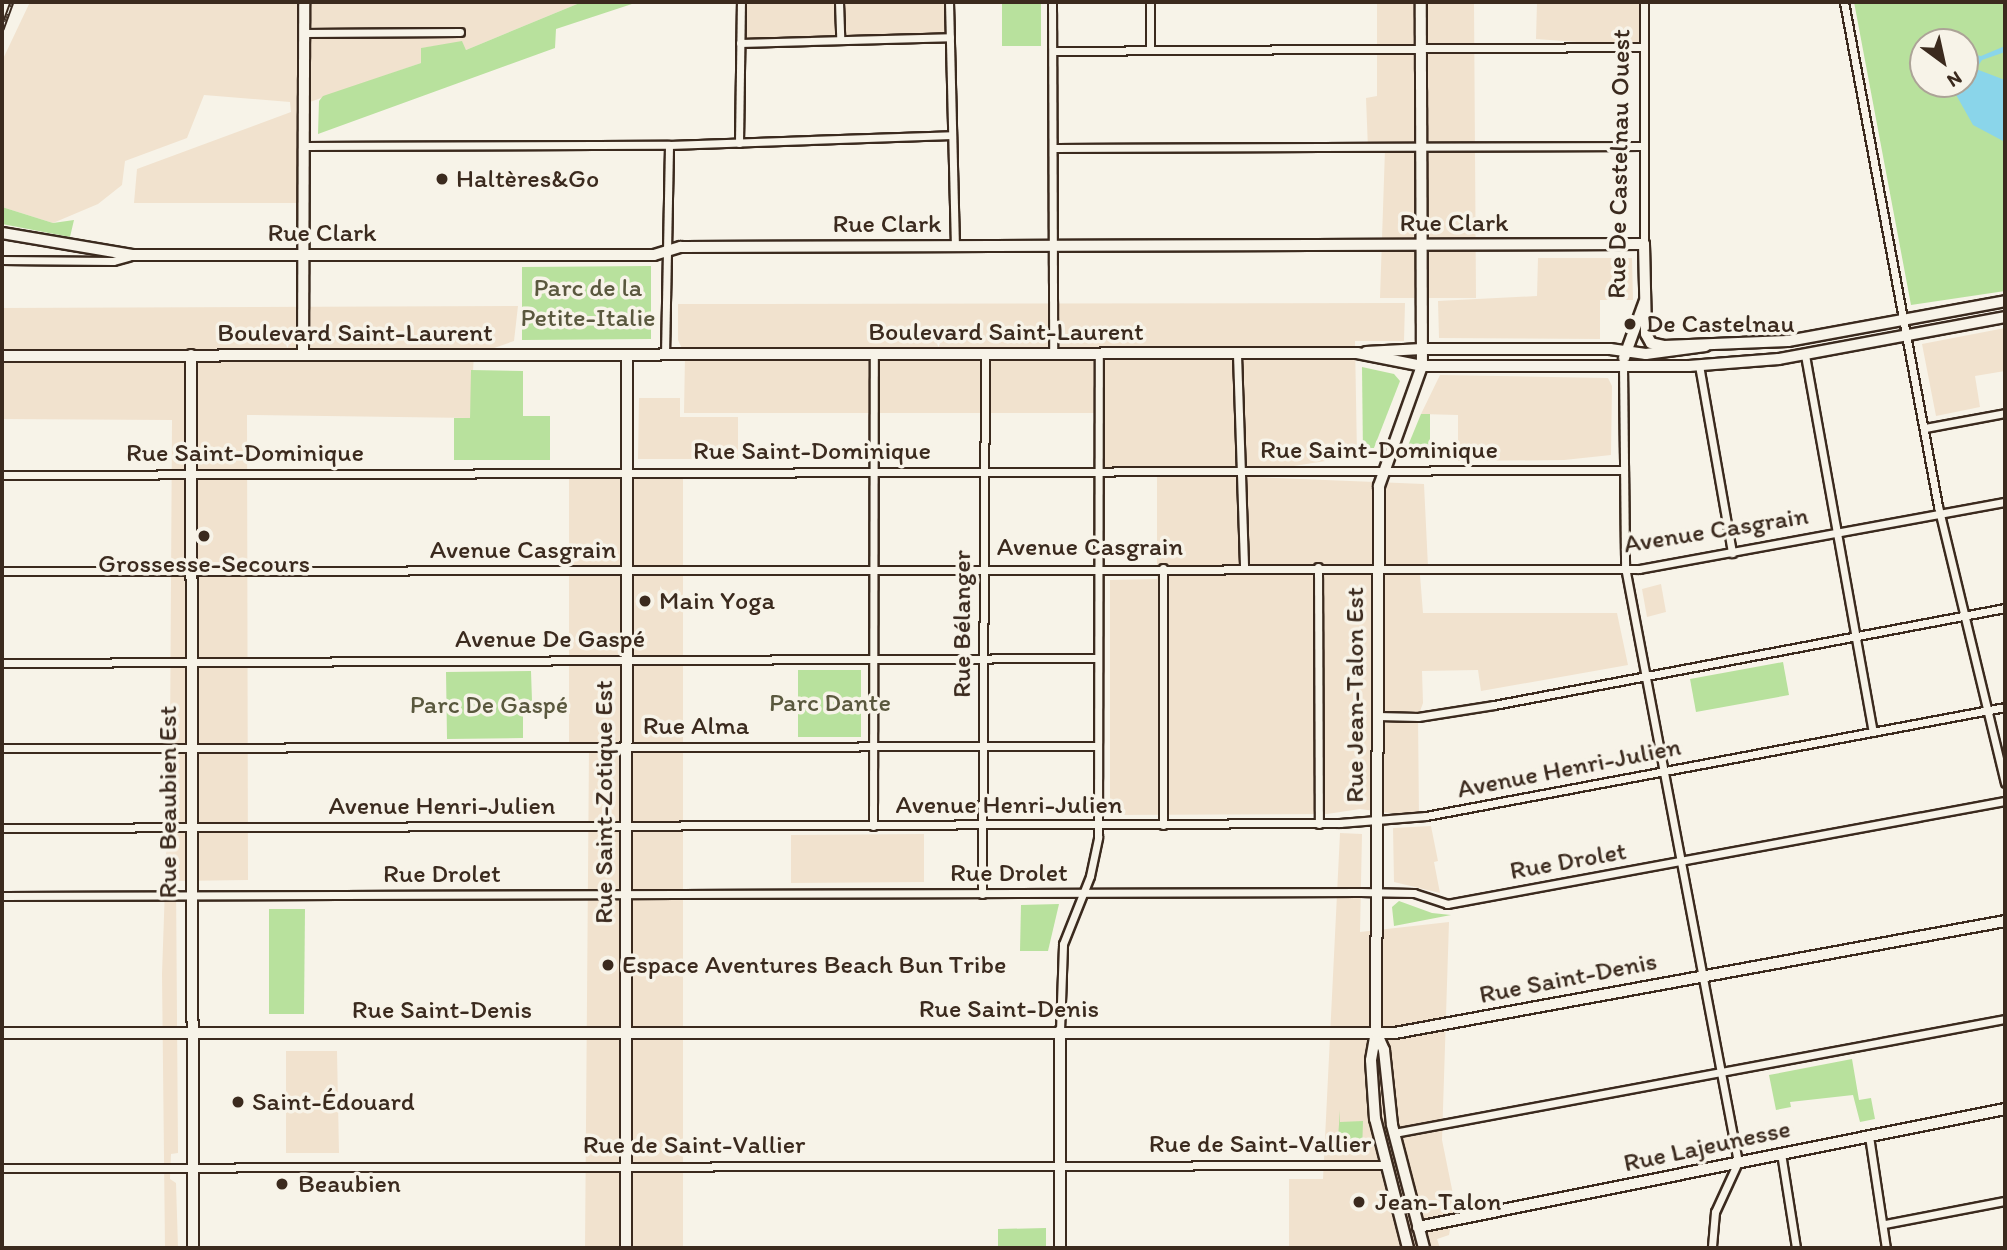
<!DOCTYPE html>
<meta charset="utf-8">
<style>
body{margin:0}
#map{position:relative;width:2007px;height:1250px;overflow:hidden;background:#f7f3e8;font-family:Itim,sans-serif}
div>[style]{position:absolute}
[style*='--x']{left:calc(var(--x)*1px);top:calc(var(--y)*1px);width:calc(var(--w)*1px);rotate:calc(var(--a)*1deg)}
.built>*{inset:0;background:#f1e2ce}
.green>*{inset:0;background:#b8e19d}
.water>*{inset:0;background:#8ad5ea}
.roads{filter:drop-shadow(2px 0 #3b2a1e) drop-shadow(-2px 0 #3b2a1e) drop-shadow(0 2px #3b2a1e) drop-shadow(0 -2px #3b2a1e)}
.minor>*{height:7px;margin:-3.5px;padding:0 3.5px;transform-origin:3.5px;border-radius:3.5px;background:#f7f3e8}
.tertiary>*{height:10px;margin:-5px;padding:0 5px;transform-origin:5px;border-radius:5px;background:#f7f3e8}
.secondary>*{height:10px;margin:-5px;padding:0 5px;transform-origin:5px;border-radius:5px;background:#f7f3e8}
.rail>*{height:5px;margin-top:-2.5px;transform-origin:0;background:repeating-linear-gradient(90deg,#f7f3e8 0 8px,#3b2a1e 0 16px);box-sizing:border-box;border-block:2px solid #3b2a1e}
.dots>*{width:19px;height:19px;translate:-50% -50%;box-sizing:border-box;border:4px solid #f7f3e8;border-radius:50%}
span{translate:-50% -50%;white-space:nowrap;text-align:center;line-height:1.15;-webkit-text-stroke:7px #f7f3e8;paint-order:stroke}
.street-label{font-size:26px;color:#3b2a1e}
.poi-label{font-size:26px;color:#3b2a1e}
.left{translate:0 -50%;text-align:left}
.park-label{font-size:26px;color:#5a583e}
.frame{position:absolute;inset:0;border:4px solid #3b2a1e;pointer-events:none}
.north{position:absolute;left:1909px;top:28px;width:70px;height:70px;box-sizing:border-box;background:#f7f3e8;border:2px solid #aca397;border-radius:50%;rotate:147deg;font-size:19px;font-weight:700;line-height:28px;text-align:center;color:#3b2a1e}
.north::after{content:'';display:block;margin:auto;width:24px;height:32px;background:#3b2a1e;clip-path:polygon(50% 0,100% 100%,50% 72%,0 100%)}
</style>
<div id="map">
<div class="built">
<div style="clip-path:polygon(30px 2px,582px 2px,466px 50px,462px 42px,422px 48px,421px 63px,307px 103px,304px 203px,134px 203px,137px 169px,291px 112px,290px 102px,204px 95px,187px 138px,125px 161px,122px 185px,98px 204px,53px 223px,2px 207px,2px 61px)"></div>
<div style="clip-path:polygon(741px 2px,949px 2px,950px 37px,740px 43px)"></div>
<div style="clip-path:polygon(1377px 2px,1474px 2px,1476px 298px,1380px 298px,1385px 149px,1368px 149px,1366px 98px,1377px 96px)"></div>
<div style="clip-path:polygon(1537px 2px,1647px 2px,1644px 47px,1536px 39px)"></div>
<div style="clip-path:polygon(1538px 258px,1632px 258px,1633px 300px,1600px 300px,1600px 339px,1439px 338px,1438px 301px,1537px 296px)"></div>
<div style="clip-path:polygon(1405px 303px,1404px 341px,1355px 341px,1357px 456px,1250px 473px,1099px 471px,1099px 413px,684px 413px,685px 355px,678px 340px,678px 304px)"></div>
<div style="clip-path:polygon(518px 306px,514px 341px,474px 355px,470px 418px,247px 415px,248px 880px,176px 881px,178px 1153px,171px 1154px,170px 1179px,176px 1183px,178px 1248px,165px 1248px,162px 974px,170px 742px,172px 420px,2px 419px,2px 308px)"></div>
<div style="clip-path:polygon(2005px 328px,2005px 371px,1975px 376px,1980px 407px,1936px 416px,1922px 344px)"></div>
<div style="clip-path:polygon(1440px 375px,1608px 378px,1612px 386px,1611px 455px,1564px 460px,1458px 461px,1458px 415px,1421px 414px)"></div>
<div style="clip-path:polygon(639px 398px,680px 398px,680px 417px,738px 417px,738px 459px,638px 459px)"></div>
<div style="clip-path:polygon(569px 473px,683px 473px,683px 1248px,585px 1248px,589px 748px,569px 747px)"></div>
<div style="clip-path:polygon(1157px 473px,1424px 484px,1428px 567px,1420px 575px,1423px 613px,1617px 613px,1628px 665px,1481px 691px,1478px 670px,1422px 671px,1423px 703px,1418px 717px,1419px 817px,1360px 809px,1327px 814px,1110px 815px,1110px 580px,1157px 579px)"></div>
<div style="clip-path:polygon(1661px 584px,1666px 612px,1647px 617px,1642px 589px)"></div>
<div style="clip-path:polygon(1431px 826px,1438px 861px,1434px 862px,1440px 893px,1394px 882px,1393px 828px)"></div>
<div style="clip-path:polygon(1340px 833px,1362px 834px,1360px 932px,1449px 922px,1442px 1140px,1455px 1204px,1449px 1235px,1437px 1239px,1440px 1248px,1289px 1248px,1289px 1179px,1323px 1179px)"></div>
<div style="clip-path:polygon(924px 834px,924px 882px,791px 883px,791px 835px)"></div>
<div style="clip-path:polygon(286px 1051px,337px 1051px,339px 1153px,286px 1153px)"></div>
</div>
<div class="green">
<div style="clip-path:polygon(582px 2px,638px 2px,556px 29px,555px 48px,318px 134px,319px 101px,323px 96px,421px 63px,421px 48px,462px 41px,466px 50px)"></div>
<div style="clip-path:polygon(1002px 2px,1041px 2px,1041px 46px,1002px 46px)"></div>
<div style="clip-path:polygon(evenodd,1854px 2px,2005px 2px,2005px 291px,1911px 305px,1854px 2px,1923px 42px,1965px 42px,1965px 84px,1923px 84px,1923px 42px)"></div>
<div style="clip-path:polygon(2px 207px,53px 223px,74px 220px,70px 237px,2px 224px)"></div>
<div style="clip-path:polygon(651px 266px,651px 339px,522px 340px,522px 267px)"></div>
<div style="clip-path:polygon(1362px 367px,1394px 374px,1400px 381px,1372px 453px,1363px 456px)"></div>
<div style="clip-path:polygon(471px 370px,523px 371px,523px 416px,550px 416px,550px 460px,454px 460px,454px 418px,470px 418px)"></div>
<div style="clip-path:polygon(1421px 414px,1430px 414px,1430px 459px,1408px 459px,1405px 453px)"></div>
<div style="clip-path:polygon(1783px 662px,1789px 695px,1696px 712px,1690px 679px)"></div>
<div style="clip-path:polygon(798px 670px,861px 670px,861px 737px,798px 737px)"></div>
<div style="clip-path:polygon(531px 671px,532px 701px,523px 702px,523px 738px,447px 739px,446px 672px)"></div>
<div style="clip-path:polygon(1399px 901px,1432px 913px,1451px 915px,1394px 926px,1392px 907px)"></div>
<div style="clip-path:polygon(1059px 904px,1048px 951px,1020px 951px,1021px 905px)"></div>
<div style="clip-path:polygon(269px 909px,305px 909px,304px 1014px,269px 1014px)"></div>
<div style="clip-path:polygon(1852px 1059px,1859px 1100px,1871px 1098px,1875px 1119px,1860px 1122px,1853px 1095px,1790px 1102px,1791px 1107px,1776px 1110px,1769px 1075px)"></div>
<div style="clip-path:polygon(1340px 1110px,1340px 1122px,1363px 1121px,1362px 1152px,1337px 1152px)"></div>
<div style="clip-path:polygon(1046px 1228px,1046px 1248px,998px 1248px,998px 1229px)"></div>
</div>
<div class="water">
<div style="clip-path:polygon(2005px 46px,2005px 52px,1982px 60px,1976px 69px,2005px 80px,2005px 142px,1973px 125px,1950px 84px,1965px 84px,1965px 53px,1981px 56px)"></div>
</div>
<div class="roads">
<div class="minor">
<div style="--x:839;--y:2;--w:38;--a:88"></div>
<div style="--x:949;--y:2;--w:245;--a:88.6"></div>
<div style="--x:1052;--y:2;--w:353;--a:89.8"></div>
<div style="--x:1644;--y:2;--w:242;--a:90"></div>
<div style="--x:1844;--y:2;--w:513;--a:79.44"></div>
<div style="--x:1938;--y:506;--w:285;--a:76.4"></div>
<div style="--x:304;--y:33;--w:156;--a:-0.4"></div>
<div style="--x:740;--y:43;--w:210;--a:-1.6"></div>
<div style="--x:1150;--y:50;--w:48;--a:-90"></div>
<div style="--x:1053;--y:51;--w:591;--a:-0.39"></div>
<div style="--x:739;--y:143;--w:141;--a:-89.2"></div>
<div style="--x:304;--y:146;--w:365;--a:-0.2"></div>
<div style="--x:669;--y:145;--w:283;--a:-2"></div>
<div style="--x:1053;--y:148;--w:591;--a:-0.19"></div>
<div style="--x:2;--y:260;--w:111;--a:0.5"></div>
<div style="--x:113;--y:261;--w:16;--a:-15"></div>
<div style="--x:1237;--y:354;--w:213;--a:88.1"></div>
<div style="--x:665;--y:355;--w:210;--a:-88.9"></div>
<div style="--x:1805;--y:355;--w:383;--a:79.8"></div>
<div style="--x:1699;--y:365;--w:191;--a:80"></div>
<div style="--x:1623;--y:366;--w:201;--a:89.4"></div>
<div style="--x:1625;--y:567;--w:606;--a:79.25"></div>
<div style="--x:1738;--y:1162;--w:55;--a:114.7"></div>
<div style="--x:1715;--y:1212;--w:36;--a:95"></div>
<div style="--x:1925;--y:428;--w:81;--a:-10.6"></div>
<div style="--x:2;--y:475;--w:1620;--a:-0.18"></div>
<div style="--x:1318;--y:567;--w:257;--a:89.8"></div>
<div style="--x:1163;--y:568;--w:257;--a:90"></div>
<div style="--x:2;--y:571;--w:1637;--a:-0.07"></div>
<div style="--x:1639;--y:569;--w:372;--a:-10.4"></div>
<div style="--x:2;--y:663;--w:1096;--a:-0.26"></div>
<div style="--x:1378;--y:716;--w:40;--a:1.4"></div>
<div style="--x:1418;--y:717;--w:77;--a:-9"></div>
<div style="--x:1494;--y:705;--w:520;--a:-10.75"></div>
<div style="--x:2;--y:748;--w:1095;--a:-0.1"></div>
<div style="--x:873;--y:826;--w:471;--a:-89.9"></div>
<div style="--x:2;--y:828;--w:1338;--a:-0.21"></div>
<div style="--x:1340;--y:823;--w:86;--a:-4.7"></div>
<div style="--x:1426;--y:816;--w:589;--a:-10.66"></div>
<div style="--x:982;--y:894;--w:539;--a:-89.68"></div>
<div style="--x:2;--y:896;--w:1358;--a:-0.17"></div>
<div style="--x:1360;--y:892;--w:54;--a:1.1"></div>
<div style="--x:1414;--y:893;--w:35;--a:18"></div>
<div style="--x:1447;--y:904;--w:567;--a:-10.46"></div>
<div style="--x:1060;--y:1031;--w:87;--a:-88"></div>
<div style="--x:1063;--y:944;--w:73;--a:-68.3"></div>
<div style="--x:1090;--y:876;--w:40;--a:-78"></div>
<div style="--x:1098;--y:837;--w:482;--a:-89.9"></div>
<div style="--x:1394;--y:1133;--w:622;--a:-10.57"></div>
<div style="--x:1869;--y:1136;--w:113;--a:81.4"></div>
<div style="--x:1781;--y:1153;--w:96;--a:81"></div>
<div style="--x:2;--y:1168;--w:1383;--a:-0.12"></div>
<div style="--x:1885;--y:1224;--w:122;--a:-10.9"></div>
</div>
<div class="tertiary">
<div style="--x:1422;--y:349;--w:188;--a:0"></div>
<div style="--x:1610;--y:349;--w:36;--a:8"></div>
<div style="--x:1646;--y:354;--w:60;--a:-7.7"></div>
<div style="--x:191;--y:355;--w:893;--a:89.87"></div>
<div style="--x:303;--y:355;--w:353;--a:-89.8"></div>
<div style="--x:1624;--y:358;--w:59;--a:-70"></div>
<div style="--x:1060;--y:1031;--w:217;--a:90"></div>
<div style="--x:626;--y:1248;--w:893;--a:-89.94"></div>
</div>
<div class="secondary">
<div style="--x:2;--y:233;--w:132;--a:9.6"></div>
<div style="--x:132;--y:255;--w:522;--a:0"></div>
<div style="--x:654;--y:255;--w:28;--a:-17"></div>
<div style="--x:681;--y:247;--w:963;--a:-0.18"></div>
<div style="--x:1644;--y:244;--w:90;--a:88.7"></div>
<div style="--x:1646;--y:334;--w:10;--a:61"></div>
<div style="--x:1651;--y:343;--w:13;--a:13"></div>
<div style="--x:1664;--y:346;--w:124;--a:-2.3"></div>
<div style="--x:1788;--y:341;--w:221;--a:-10.4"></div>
<div style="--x:1366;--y:352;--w:56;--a:-3.1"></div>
<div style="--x:2;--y:356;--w:1355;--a:-0.13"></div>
<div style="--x:1357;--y:353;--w:66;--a:11.3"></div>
<div style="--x:1422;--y:366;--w:267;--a:0"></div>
<div style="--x:1689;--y:366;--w:90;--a:-4.4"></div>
<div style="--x:1779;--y:359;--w:230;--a:-10.5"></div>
<div style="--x:1376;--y:1032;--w:20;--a:66"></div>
<div style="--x:1384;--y:1050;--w:75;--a:83.9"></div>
<div style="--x:1392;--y:1125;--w:127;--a:75.4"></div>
<div style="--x:2;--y:1033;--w:1393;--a:0"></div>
<div style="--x:1395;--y:1033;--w:620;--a:-10.4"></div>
<div style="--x:1418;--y:1227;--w:599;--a:-11.37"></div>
<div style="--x:1408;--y:1248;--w:133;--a:-104.3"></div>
<div style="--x:1375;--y:1119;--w:59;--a:-93.9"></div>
<div style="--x:1371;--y:1060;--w:28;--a:-80"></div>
<div style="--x:1376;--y:1032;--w:546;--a:-89.69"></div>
<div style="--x:1379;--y:486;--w:127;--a:-70.3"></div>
<div style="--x:1422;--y:366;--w:364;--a:-90.2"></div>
</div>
</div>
<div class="rail">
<div style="--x:2;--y:29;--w:29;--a:-70"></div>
</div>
<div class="dots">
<div style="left:442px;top:179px;background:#3b2a1e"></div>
<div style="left:1630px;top:324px;background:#3b2a1e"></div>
<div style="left:204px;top:536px;background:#3b2a1e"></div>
<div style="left:645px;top:601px;background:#3b2a1e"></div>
<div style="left:608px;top:965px;background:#3b2a1e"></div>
<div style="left:238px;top:1102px;background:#3b2a1e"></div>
<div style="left:282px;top:1184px;background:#3b2a1e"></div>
<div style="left:1359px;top:1202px;background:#3b2a1e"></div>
</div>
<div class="street-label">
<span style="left:1619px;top:164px;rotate:-89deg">Rue De Castelnau Ouest</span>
<span style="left:1454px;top:223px">Rue Clark</span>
<span style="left:887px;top:224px">Rue Clark</span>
<span style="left:322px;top:233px">Rue Clark</span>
<span style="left:1006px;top:332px">Boulevard Saint-Laurent</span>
<span style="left:355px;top:333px">Boulevard Saint-Laurent</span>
<span style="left:1379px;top:450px">Rue Saint-Dominique</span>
<span style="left:812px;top:451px">Rue Saint-Dominique</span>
<span style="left:245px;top:453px">Rue Saint-Dominique</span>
<span style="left:1716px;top:530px;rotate:-9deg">Avenue Casgrain</span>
<span style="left:1090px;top:547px">Avenue Casgrain</span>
<span style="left:523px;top:550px">Avenue Casgrain</span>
<span style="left:962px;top:624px;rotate:-90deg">Rue Bélanger</span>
<span style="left:550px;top:639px">Avenue De Gaspé</span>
<span style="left:1355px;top:695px;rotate:-90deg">Rue Jean-Talon Est</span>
<span style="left:696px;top:726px">Rue Alma</span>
<span style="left:1569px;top:768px;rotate:-11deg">Avenue Henri-Julien</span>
<span style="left:168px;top:802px;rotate:-90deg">Rue Beaubien Est</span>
<span style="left:604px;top:802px;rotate:-90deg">Rue Saint-Zotique Est</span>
<span style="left:1009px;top:805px">Avenue Henri-Julien</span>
<span style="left:442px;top:806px">Avenue Henri-Julien</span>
<span style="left:1568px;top:861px;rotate:-10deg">Rue Drolet</span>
<span style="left:1009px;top:873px">Rue Drolet</span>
<span style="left:442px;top:874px">Rue Drolet</span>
<span style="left:1568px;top:978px;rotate:-11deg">Rue Saint-Denis</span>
<span style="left:1009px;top:1009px">Rue Saint-Denis</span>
<span style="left:442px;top:1010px">Rue Saint-Denis</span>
<span style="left:1260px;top:1144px">Rue de Saint-Vallier</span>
<span style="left:694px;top:1145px">Rue de Saint-Vallier</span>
<span style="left:1707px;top:1146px;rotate:-12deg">Rue Lajeunesse</span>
</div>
<div class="poi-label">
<span class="left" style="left:456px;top:179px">Haltères&amp;Go</span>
<span class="left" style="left:1646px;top:324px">De Castelnau</span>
<span style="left:204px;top:564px">Grossesse-Secours</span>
<span class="left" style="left:659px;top:601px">Main Yoga</span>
<span class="left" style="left:622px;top:965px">Espace Aventures Beach Bun Tribe</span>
<span class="left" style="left:252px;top:1102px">Saint-Édouard</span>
<span class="left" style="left:298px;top:1184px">Beaubien</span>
<span class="left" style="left:1375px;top:1202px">Jean-Talon</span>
</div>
<div class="park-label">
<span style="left:588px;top:303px">Parc de la<br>Petite-Italie</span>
<span style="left:830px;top:703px">Parc Dante</span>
<span style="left:489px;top:705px">Parc De Gaspé</span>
</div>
<div class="frame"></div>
<div class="north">N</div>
</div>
